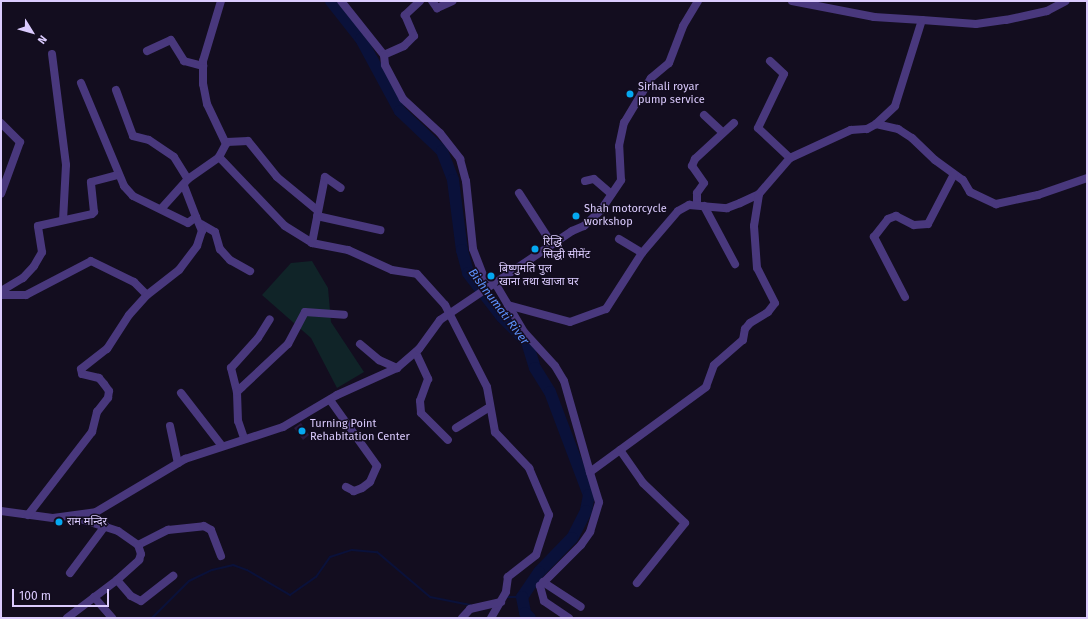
<!DOCTYPE html>
<meta charset="utf-8">
<style>
body{margin:0}
#map{position:relative;width:1088px;height:619px;overflow:hidden;background:#130d1f;font-family:"Fira Sans","Noto Sans Devanagari",sans-serif}
div>[style]{position:absolute}
[style*='--x']{left:calc(var(--x)*1px);top:calc(var(--y)*1px);width:calc(var(--w)*1px);rotate:calc(var(--a)*1deg)}
.green>*{inset:0;background:#102428}
.stream>*{height:2px;margin:-1px;padding:0 1px;transform-origin:1px;border-radius:1px;background:#0a113a}
.river>*{height:12px;margin:-6px;padding:0 6px;transform-origin:6px;border-radius:6px;background:#0a113a}
.building>*{inset:0;background:#29193f}
.minor>*{height:8px;margin:-4px;padding:0 4px;transform-origin:4px;border-radius:4px;background:#49387d}
.dots>*{width:11px;height:11px;translate:-50% -50%;box-sizing:border-box;border:2px solid #130d1f;border-radius:50%}
span{translate:-50% -50%;white-space:nowrap;text-align:center;line-height:1.15;-webkit-text-stroke:3px #130d1f;paint-order:stroke}
.poi-label{font-size:11px;color:#dbcbfe}
.left{translate:0 -50%;text-align:left}
.water-label{font-size:12px;color:#5c91fc;font-style:italic}
.frame{position:absolute;inset:0;border:2px solid #dbcbfe;pointer-events:none}
.north{position:absolute;left:12px;top:12px;width:40px;height:40px;-webkit-text-stroke:3px #130d1f;paint-order:stroke;rotate:127deg;font-size:11px;font-weight:700;line-height:16px;text-align:center;color:#dbcbfe}
.north::after{content:'';display:block;margin:auto;width:14px;height:18px;background:#dbcbfe;clip-path:polygon(50% 0,100% 100%,50% 72%,0 100%)}
.scale{position:absolute;left:12px;top:589px;width:97px;height:18px;box-sizing:border-box;border:2px solid #dbcbfe;border-top:0;padding-left:5px;font-size:12px;line-height:14px;white-space:nowrap;color:#dbcbfe;-webkit-text-stroke:3px #130d1f;paint-order:stroke}
</style>
<div id="map">
<div class="green">
<div style="clip-path:polygon(312px 261px,328px 288px,331px 322px,364px 372px,337px 388px,311px 338px,262px 295px,291px 263px)"></div>
</div>
<div class="stream">
<div style="--x:506;--y:597;--w:16;--a:0"></div>
<div style="--x:152;--y:618;--w:52;--a:-45"></div>
<div style="--x:189;--y:581;--w:25;--a:-26"></div>
<div style="--x:212;--y:570;--w:22;--a:-13"></div>
<div style="--x:233;--y:565;--w:15;--a:20"></div>
<div style="--x:247;--y:570;--w:50;--a:30.2"></div>
<div style="--x:290;--y:595;--w:32;--a:-35"></div>
<div style="--x:316;--y:577;--w:24;--a:-55"></div>
<div style="--x:330;--y:557;--w:23;--a:-18"></div>
<div style="--x:352;--y:550;--w:25;--a:5"></div>
<div style="--x:377;--y:552;--w:70;--a:40.3"></div>
<div style="--x:430;--y:597;--w:41;--a:11.3"></div>
</div>
<div class="river">
<div style="--x:331;--y:1;--w:48;--a:51.7"></div>
<div style="--x:361;--y:39;--w:82;--a:61.6"></div>
<div style="--x:400;--y:111;--w:58;--a:43.6"></div>
<div style="--x:442;--y:151;--w:31;--a:69"></div>
<div style="--x:453;--y:180;--w:71;--a:82.7"></div>
<div style="--x:462;--y:250;--w:24;--a:75"></div>
<div style="--x:468;--y:273;--w:56;--a:52.3"></div>
<div style="--x:502;--y:317;--w:35;--a:45"></div>
<div style="--x:527;--y:342;--w:27;--a:73"></div>
<div style="--x:535;--y:368;--w:28;--a:58"></div>
<div style="--x:550;--y:392;--w:110;--a:69.3"></div>
<div style="--x:589;--y:495;--w:16;--a:101"></div>
<div style="--x:586;--y:511;--w:30;--a:117"></div>
<div style="--x:572;--y:538;--w:47;--a:134.1"></div>
<div style="--x:539;--y:572;--w:30;--a:124"></div>
<div style="--x:522;--y:597;--w:16;--a:79"></div>
<div style="--x:525;--y:613;--w:7;--a:45"></div>
</div>
<div class="building">
<div style="clip-path:polygon(301px 423px,309px 435px,303px 440px,294px 428px)"></div>
</div>
<div class="minor">
<div style="--x:341;--y:1;--w:69;--a:51.5"></div>
<div style="--x:420;--y:1;--w:21;--a:137"></div>
<div style="--x:405;--y:15;--w:23;--a:67"></div>
<div style="--x:414;--y:36;--w:14;--a:135"></div>
<div style="--x:404;--y:46;--w:22;--a:156"></div>
<div style="--x:384;--y:55;--w:10;--a:84"></div>
<div style="--x:385;--y:65;--w:38;--a:62"></div>
<div style="--x:403;--y:99;--w:50;--a:42.6"></div>
<div style="--x:440;--y:133;--w:33;--a:52"></div>
<div style="--x:460;--y:159;--w:23;--a:75"></div>
<div style="--x:466;--y:181;--w:68;--a:84.1"></div>
<div style="--x:473;--y:249;--w:30;--a:69"></div>
<div style="--x:484;--y:277;--w:11;--a:45"></div>
<div style="--x:432;--y:1;--w:9;--a:54"></div>
<div style="--x:437;--y:8;--w:17;--a:-24"></div>
<div style="--x:792;--y:1;--w:84;--a:11"></div>
<div style="--x:874;--y:17;--w:48;--a:3.6"></div>
<div style="--x:147;--y:51;--w:26;--a:-25"></div>
<div style="--x:171;--y:40;--w:25;--a:58"></div>
<div style="--x:184;--y:61;--w:20;--a:15"></div>
<div style="--x:52;--y:54;--w:112;--a:82.8"></div>
<div style="--x:66;--y:165;--w:55;--a:93.1"></div>
<div style="--x:770;--y:61;--w:19;--a:43"></div>
<div style="--x:784;--y:74;--w:60;--a:115.7"></div>
<div style="--x:758;--y:128;--w:44;--a:43.2"></div>
<div style="--x:81;--y:83;--w:112;--a:67.3"></div>
<div style="--x:124;--y:186;--w:13;--a:48"></div>
<div style="--x:133;--y:196;--w:61;--a:26.1"></div>
<div style="--x:188;--y:223;--w:10;--a:-37"></div>
<div style="--x:196;--y:217;--w:34;--a:-111"></div>
<div style="--x:116;--y:90;--w:49;--a:69.7"></div>
<div style="--x:133;--y:136;--w:16;--a:14"></div>
<div style="--x:149;--y:140;--w:30;--a:34"></div>
<div style="--x:174;--y:157;--w:26;--a:58"></div>
<div style="--x:704;--y:115;--w:26;--a:43"></div>
<div style="--x:1;--y:123;--w:27;--a:45"></div>
<div style="--x:20;--y:142;--w:55;--a:110.1"></div>
<div style="--x:876;--y:124;--w:23;--a:13"></div>
<div style="--x:898;--y:129;--w:17;--a:33"></div>
<div style="--x:912;--y:138;--w:32;--a:44"></div>
<div style="--x:935;--y:160;--w:34;--a:36"></div>
<div style="--x:963;--y:180;--w:14;--a:60"></div>
<div style="--x:970;--y:192;--w:29;--a:25"></div>
<div style="--x:996;--y:204;--w:43;--a:-12.1"></div>
<div style="--x:1038;--y:195;--w:52;--a:-19.1"></div>
<div style="--x:227;--y:142;--w:21;--a:-3"></div>
<div style="--x:248;--y:141;--w:46;--a:51.1"></div>
<div style="--x:277;--y:177;--w:52;--a:39.5"></div>
<div style="--x:219;--y:157;--w:95;--a:46.3"></div>
<div style="--x:285;--y:226;--w:32;--a:32"></div>
<div style="--x:312;--y:243;--w:37;--a:11"></div>
<div style="--x:348;--y:250;--w:48;--a:24.4"></div>
<div style="--x:392;--y:270;--w:25;--a:9"></div>
<div style="--x:417;--y:274;--w:42;--a:47.9"></div>
<div style="--x:445;--y:305;--w:92;--a:62.9"></div>
<div style="--x:487;--y:387;--w:46;--a:79.9"></div>
<div style="--x:495;--y:432;--w:50;--a:46.6"></div>
<div style="--x:529;--y:468;--w:51;--a:66.9"></div>
<div style="--x:549;--y:515;--w:42;--a:108"></div>
<div style="--x:536;--y:555;--w:36;--a:142"></div>
<div style="--x:508;--y:577;--w:15;--a:98"></div>
<div style="--x:506;--y:592;--w:30;--a:120"></div>
<div style="--x:585;--y:181;--w:9;--a:-13"></div>
<div style="--x:594;--y:179;--w:23;--a:41"></div>
<div style="--x:519;--y:193;--w:61;--a:57.1"></div>
<div style="--x:697;--y:205;--w:12;--a:-90"></div>
<div style="--x:697;--y:193;--w:12;--a:-55"></div>
<div style="--x:704;--y:183;--w:21;--a:-125"></div>
<div style="--x:692;--y:166;--w:8;--a:-67"></div>
<div style="--x:695;--y:159;--w:53;--a:-42.7"></div>
<div style="--x:704;--y:206;--w:66;--a:61.9"></div>
<div style="--x:161;--y:209;--w:40;--a:-48"></div>
<div style="--x:188;--y:179;--w:38;--a:-35"></div>
<div style="--x:219;--y:157;--w:15;--a:-62"></div>
<div style="--x:226;--y:144;--w:44;--a:-115.4"></div>
<div style="--x:207;--y:104;--w:20;--a:-101"></div>
<div style="--x:203;--y:84;--w:23;--a:-90"></div>
<div style="--x:203;--y:61;--w:63;--a:-73.3"></div>
<div style="--x:317;--y:216;--w:65;--a:12.5"></div>
<div style="--x:201;--y:224;--w:16;--a:30"></div>
<div style="--x:215;--y:232;--w:18;--a:74"></div>
<div style="--x:220;--y:249;--w:15;--a:48"></div>
<div style="--x:230;--y:260;--w:23;--a:29"></div>
<div style="--x:619;--y:239;--w:27;--a:31"></div>
<div style="--x:312;--y:243;--w:67;--a:-78.9"></div>
<div style="--x:325;--y:177;--w:19;--a:35"></div>
<div style="--x:495;--y:283;--w:57;--a:59.4"></div>
<div style="--x:524;--y:332;--w:46;--a:47.6"></div>
<div style="--x:555;--y:366;--w:17;--a:59"></div>
<div style="--x:564;--y:381;--w:95;--a:74.1"></div>
<div style="--x:1;--y:291;--w:26;--a:-31"></div>
<div style="--x:23;--y:278;--w:16;--a:-47"></div>
<div style="--x:34;--y:266;--w:16;--a:-60"></div>
<div style="--x:42;--y:252;--w:26;--a:-99"></div>
<div style="--x:38;--y:226;--w:55;--a:-12.5"></div>
<div style="--x:92;--y:214;--w:3;--a:-45"></div>
<div style="--x:94;--y:212;--w:30;--a:-96"></div>
<div style="--x:91;--y:182;--w:27;--a:-15"></div>
<div style="--x:1;--y:295;--w:25;--a:0"></div>
<div style="--x:26;--y:295;--w:73;--a:-27.6"></div>
<div style="--x:91;--y:261;--w:48;--a:26"></div>
<div style="--x:134;--y:282;--w:18;--a:45"></div>
<div style="--x:905;--y:297;--w:68;--a:-117.3"></div>
<div style="--x:874;--y:237;--w:23;--a:-52"></div>
<div style="--x:888;--y:219;--w:9;--a:-21"></div>
<div style="--x:896;--y:216;--w:20;--a:27"></div>
<div style="--x:914;--y:225;--w:14;--a:-4"></div>
<div style="--x:928;--y:224;--w:56;--a:-62.5"></div>
<div style="--x:508;--y:305;--w:64;--a:15.3"></div>
<div style="--x:570;--y:322;--w:38;--a:-20"></div>
<div style="--x:606;--y:309;--w:67;--a:-57.3"></div>
<div style="--x:642;--y:253;--w:55;--a:-49.4"></div>
<div style="--x:678;--y:211;--w:13;--a:-29"></div>
<div style="--x:689;--y:205;--w:38;--a:5"></div>
<div style="--x:727;--y:208;--w:14;--a:-21"></div>
<div style="--x:740;--y:203;--w:21;--a:-25"></div>
<div style="--x:759;--y:194;--w:48;--a:-49.3"></div>
<div style="--x:790;--y:158;--w:67;--a:-24.7"></div>
<div style="--x:851;--y:130;--w:16;--a:-4"></div>
<div style="--x:867;--y:129;--w:10;--a:-29"></div>
<div style="--x:876;--y:124;--w:26;--a:-43"></div>
<div style="--x:895;--y:106;--w:90;--a:-72.6"></div>
<div style="--x:922;--y:20;--w:54;--a:4.2"></div>
<div style="--x:976;--y:24;--w:30;--a:-8"></div>
<div style="--x:1006;--y:20;--w:42;--a:-12.4"></div>
<div style="--x:1047;--y:11;--w:21;--a:-28"></div>
<div style="--x:360;--y:344;--w:25;--a:40"></div>
<div style="--x:379;--y:360;--w:20;--a:24"></div>
<div style="--x:416;--y:353;--w:29;--a:65"></div>
<div style="--x:428;--y:379;--w:23;--a:110"></div>
<div style="--x:420;--y:401;--w:12;--a:85"></div>
<div style="--x:421;--y:413;--w:38;--a:45"></div>
<div style="--x:237;--y:392;--w:25;--a:-104"></div>
<div style="--x:231;--y:368;--w:40;--a:-48"></div>
<div style="--x:258;--y:338;--w:22;--a:-58"></div>
<div style="--x:181;--y:393;--w:67;--a:52.3"></div>
<div style="--x:330;--y:400;--w:81;--a:54.5"></div>
<div style="--x:377;--y:466;--w:17;--a:114"></div>
<div style="--x:370;--y:482;--w:10;--a:143"></div>
<div style="--x:362;--y:488;--w:9;--a:159"></div>
<div style="--x:354;--y:491;--w:9;--a:-153"></div>
<div style="--x:170;--y:426;--w:38;--a:78"></div>
<div style="--x:456;--y:428;--w:39;--a:-32"></div>
<div style="--x:244;--y:438;--w:18;--a:-109"></div>
<div style="--x:238;--y:421;--w:29;--a:-92"></div>
<div style="--x:237;--y:392;--w:7;--a:-45"></div>
<div style="--x:242;--y:387;--w:63;--a:-43.1"></div>
<div style="--x:288;--y:344;--w:36;--a:-62"></div>
<div style="--x:305;--y:312;--w:39;--a:4"></div>
<div style="--x:620;--y:450;--w:40;--a:55.1"></div>
<div style="--x:643;--y:483;--w:58;--a:43.6"></div>
<div style="--x:685;--y:523;--w:77;--a:128.7"></div>
<div style="--x:1;--y:511;--w:52;--a:7.7"></div>
<div style="--x:53;--y:518;--w:43;--a:-7.9"></div>
<div style="--x:96;--y:512;--w:104;--a:-30.8"></div>
<div style="--x:185;--y:459;--w:103;--a:-18.1"></div>
<div style="--x:283;--y:427;--w:63;--a:-30.7"></div>
<div style="--x:337;--y:395;--w:66;--a:-24.2"></div>
<div style="--x:397;--y:368;--w:29;--a:-41"></div>
<div style="--x:419;--y:349;--w:36;--a:-54"></div>
<div style="--x:440;--y:320;--w:159;--a:-34"></div>
<div style="--x:572;--y:231;--w:13;--a:-23"></div>
<div style="--x:584;--y:226;--w:23;--a:-43"></div>
<div style="--x:601;--y:210;--w:36;--a:-56"></div>
<div style="--x:621;--y:180;--w:34;--a:-93"></div>
<div style="--x:619;--y:146;--w:24;--a:-78"></div>
<div style="--x:624;--y:123;--w:52;--a:-59"></div>
<div style="--x:651;--y:78;--w:23;--a:-40"></div>
<div style="--x:669;--y:63;--w:40;--a:-69"></div>
<div style="--x:683;--y:26;--w:29;--a:-59"></div>
<div style="--x:28;--y:515;--w:105;--a:-52.4"></div>
<div style="--x:92;--y:432;--w:21;--a:-76"></div>
<div style="--x:97;--y:412;--w:18;--a:-52"></div>
<div style="--x:108;--y:398;--w:7;--a:-82"></div>
<div style="--x:109;--y:391;--w:9;--a:-126"></div>
<div style="--x:104;--y:384;--w:8;--a:-130"></div>
<div style="--x:99;--y:378;--w:17;--a:-167"></div>
<div style="--x:82;--y:374;--w:5;--a:-101"></div>
<div style="--x:81;--y:369;--w:33;--a:-38"></div>
<div style="--x:107;--y:349;--w:40;--a:-57.1"></div>
<div style="--x:129;--y:315;--w:27;--a:-48"></div>
<div style="--x:147;--y:295;--w:41;--a:-38"></div>
<div style="--x:179;--y:270;--w:30;--a:-53"></div>
<div style="--x:197;--y:246;--w:16;--a:-72"></div>
<div style="--x:202;--y:231;--w:15;--a:-113"></div>
<div style="--x:138;--y:545;--w:34;--a:-27"></div>
<div style="--x:168;--y:530;--w:36;--a:-6"></div>
<div style="--x:204;--y:526;--w:8;--a:30"></div>
<div style="--x:211;--y:530;--w:28;--a:69"></div>
<div style="--x:70;--y:573;--w:59;--a:-53.3"></div>
<div style="--x:117;--y:580;--w:21;--a:49"></div>
<div style="--x:131;--y:596;--w:11;--a:27"></div>
<div style="--x:141;--y:601;--w:41;--a:-38"></div>
<div style="--x:543;--y:582;--w:45;--a:33.3"></div>
<div style="--x:94;--y:597;--w:28;--a:49"></div>
<div style="--x:67;--y:618;--w:63;--a:-37.2"></div>
<div style="--x:117;--y:580;--w:30;--a:-42"></div>
<div style="--x:139;--y:560;--w:6;--a:-72"></div>
<div style="--x:141;--y:554;--w:9;--a:-108"></div>
<div style="--x:138;--y:545;--w:24;--a:-145"></div>
<div style="--x:118;--y:531;--w:45;--a:-162"></div>
<div style="--x:462;--y:618;--w:12;--a:-48"></div>
<div style="--x:470;--y:609;--w:32;--a:-13"></div>
<div style="--x:569;--y:618;--w:30;--a:-146"></div>
<div style="--x:544;--y:601;--w:16;--a:-105"></div>
<div style="--x:540;--y:586;--w:58;--a:-45"></div>
<div style="--x:581;--y:545;--w:16;--a:-55"></div>
<div style="--x:590;--y:532;--w:31;--a:-73"></div>
<div style="--x:599;--y:502;--w:31;--a:-107"></div>
<div style="--x:590;--y:472;--w:144;--a:-36.2"></div>
<div style="--x:706;--y:387;--w:23;--a:-70"></div>
<div style="--x:714;--y:365;--w:38;--a:-41"></div>
<div style="--x:743;--y:340;--w:11;--a:-80"></div>
<div style="--x:745;--y:329;--w:8;--a:-50"></div>
<div style="--x:750;--y:323;--w:21;--a:-31"></div>
<div style="--x:768;--y:312;--w:11;--a:-52"></div>
<div style="--x:775;--y:303;--w:39;--a:-117"></div>
<div style="--x:757;--y:268;--w:42;--a:-94.1"></div>
<div style="--x:754;--y:226;--w:32;--a:-81"></div>
</div>
<div class="dots">
<div style="left:630px;top:94px;background:#05a8f0"></div>
<div style="left:576px;top:216px;background:#05a8f0"></div>
<div style="left:535px;top:249px;background:#05a8f0"></div>
<div style="left:491px;top:276px;background:#05a8f0"></div>
<div style="left:302px;top:431px;background:#05a8f0"></div>
<div style="left:59px;top:522px;background:#05a8f0"></div>
</div>
<div class="poi-label">
<span class="left" style="left:638px;top:94px">Sirhali royar<br>pump service</span>
<span class="left" style="left:584px;top:216px">Shah motorcycle<br>workshop</span>
<span class="left" style="left:543px;top:249px">रिद्धि<br>सिद्धी सीमेंट</span>
<span class="left" style="left:499px;top:276px">बिष्णुमति पुल<br>खाना तथा खाजा घर</span>
<span class="left" style="left:310px;top:431px">Turning Point<br>Rehabitation Center</span>
<span class="left" style="left:67px;top:522px">राम मन्दिर</span>
</div>
<div class="water-label">
<span style="left:498px;top:307px;rotate:53deg">Bishnumati River</span>
</div>
<div class="frame"></div>
<div class="north">N</div>
<div class="scale">100 m</div>
</div>
